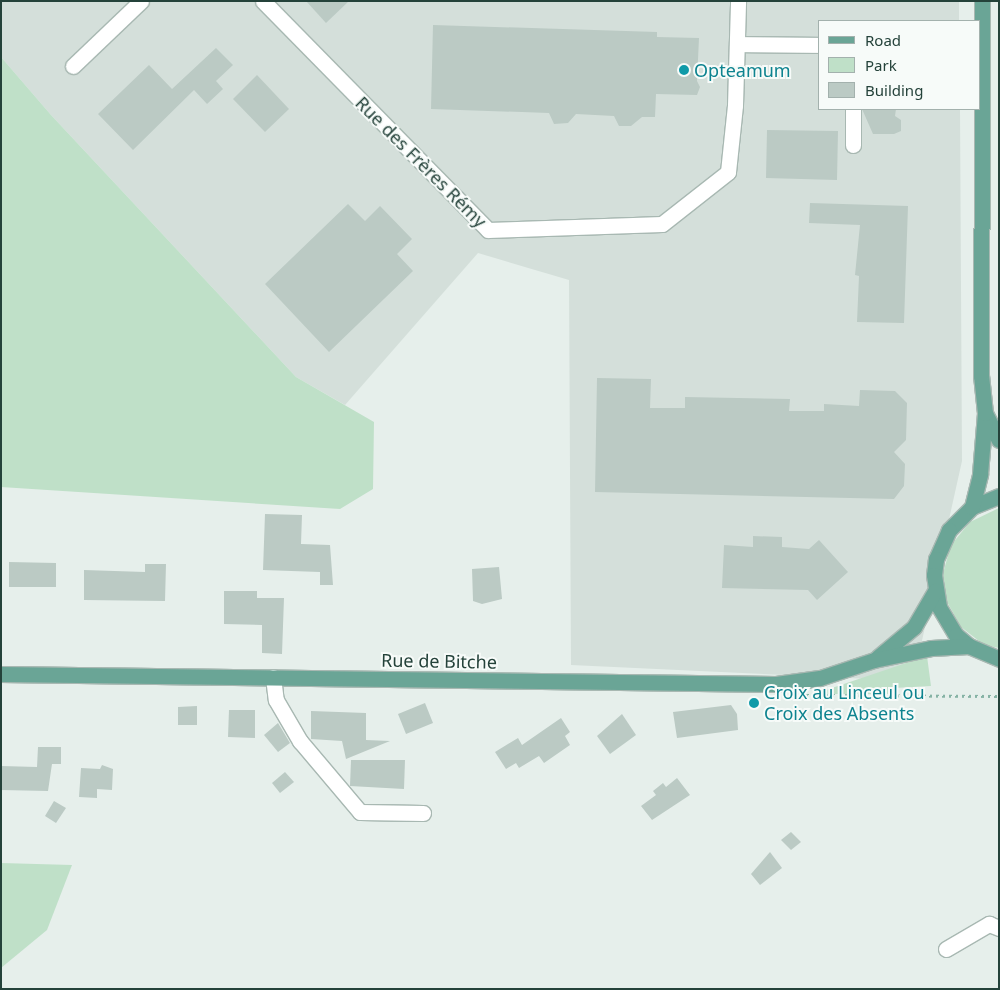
<!DOCTYPE html>
<meta charset="utf-8">
<style>
body{margin:0}
#map{position:relative;width:1000px;height:990px;overflow:hidden;background:#e6efeb;font-family:"Noto Sans",sans-serif}
div>[style]{position:absolute}
[style*='--x']{left:calc(var(--x)*1px);top:calc(var(--y)*1px);width:calc(var(--w)*1px);rotate:calc(var(--a)*1deg)}
.built>*{inset:0;background:#d4dfda}
.green>*{inset:0;background:#bfe0c8}
.building>*{inset:0;background:#bbcac4}
.path>*{height:2.5px;margin-top:-1.25px;transform-origin:0;background:repeating-linear-gradient(90deg,#86b3a5 0 2.5px,transparent 0 6.5px)}
.roads{filter:drop-shadow(1px 0 #a8b8b2) drop-shadow(-1px 0 #a8b8b2) drop-shadow(0 1px #a8b8b2) drop-shadow(0 -1px #a8b8b2)}
.minor>*{height:15px;margin:-7.5px;padding:0 7.5px;transform-origin:7.5px;border-radius:7.5px;background:#fff}
.major>*{height:15px;margin:-7.5px;padding:0 7.5px;transform-origin:7.5px;border-radius:7.5px;background:#6aa596}
.dots>*{width:14px;height:14px;translate:-50% -50%;box-sizing:border-box;border:2px solid #f7fbf9;border-radius:50%}
span{translate:-50% -50%;white-space:nowrap;text-align:center;line-height:1.15;-webkit-text-stroke:4px #f7fbf9;paint-order:stroke}
.culture-label{font-size:18px;color:#0d838f}
.left{translate:0 -50%;text-align:left}
.street-label{font-size:18px;color:#24423a}
.frame{position:absolute;inset:0;border:2px solid #24423a;pointer-events:none}
.legend{position:absolute;left:818px;top:20px;width:162px;height:90px;box-sizing:border-box;background:#f7fbf9;border:1px solid #a3b1ad;margin:0;padding:6px 9px;list-style:none;font-size:15px;color:#24423a}
.legend li{display:flex;align-items:center;gap:10px;height:25px}
.legend b{width:25px;border:1px solid #a3b1ad}
</style>
<div id="map">
<div class="built">
<div style="clip-path:polygon(1px 1px,959px 1px,959px 21px,819px 21px,819px 109px,960px 109px,962px 461px,913px 681px,571px 665px,569px 280px,478px 253px,345px 405px,296px 377px,51px 115px,1px 57px)"></div>
</div>
<div class="green">
<div style="clip-path:polygon(1px 57px,51px 115px,296px 377px,374px 422px,373px 489px,340px 509px,1px 487px)"></div>
<div style="clip-path:polygon(999px 508px,999px 648px,984px 645px,961px 627px,947px 602px,943px 573px,951px 545px,970px 522px)"></div>
<div style="clip-path:polygon(927px 656px,931px 686px,894px 688px,893px 694px,826px 694px,826px 690px)"></div>
<div style="clip-path:polygon(1px 863px,72px 865px,47px 930px,1px 968px)"></div>
</div>
<div class="building">
<div style="clip-path:polygon(306px 1px,349px 1px,326px 23px)"></div>
<div style="clip-path:polygon(433px 25px,657px 32px,657px 37px,699px 38px,697px 81px,700px 87px,697px 95px,656px 94px,655px 117px,642px 117px,631px 126px,619px 126px,614px 116px,576px 114px,568px 123px,554px 124px,549px 113px,431px 109px)"></div>
<div style="clip-path:polygon(216px 48px,233px 65px,216px 81px,223px 89px,207px 104px,194px 90px,133px 150px,98px 114px,149px 65px,172px 89px)"></div>
<div style="clip-path:polygon(257px 75px,289px 109px,265px 132px,233px 99px)"></div>
<div style="clip-path:polygon(862px 109px,896px 109px,895px 116px,901px 120px,901px 131px,894px 134px,873px 134px)"></div>
<div style="clip-path:polygon(767px 130px,838px 131px,837px 180px,766px 178px)"></div>
<div style="clip-path:polygon(810px 203px,908px 206px,904px 323px,857px 322px,859px 276px,855px 275px,860px 225px,809px 223px)"></div>
<div style="clip-path:polygon(348px 204px,365px 221px,380px 206px,412px 239px,397px 254px,413px 271px,329px 352px,265px 284px)"></div>
<div style="clip-path:polygon(597px 378px,651px 379px,650px 408px,685px 408px,685px 397px,790px 399px,789px 411px,824px 411px,824px 404px,859px 406px,860px 390px,895px 391px,907px 403px,906px 440px,894px 452px,905px 464px,904px 486px,894px 499px,595px 492px)"></div>
<div style="clip-path:polygon(265px 514px,302px 515px,301px 544px,330px 545px,333px 585px,320px 585px,320px 572px,263px 570px)"></div>
<div style="clip-path:polygon(753px 536px,782px 537px,782px 547px,809px 549px,819px 540px,848px 572px,817px 600px,808px 590px,722px 588px,724px 545px,753px 547px)"></div>
<div style="clip-path:polygon(9px 562px,56px 563px,56px 587px,9px 587px)"></div>
<div style="clip-path:polygon(145px 564px,166px 564px,165px 601px,84px 600px,84px 570px,145px 572px)"></div>
<div style="clip-path:polygon(499px 567px,502px 599px,482px 604px,473px 601px,472px 569px)"></div>
<div style="clip-path:polygon(224px 591px,257px 591px,257px 598px,284px 598px,282px 654px,262px 653px,262px 625px,224px 624px)"></div>
<div style="clip-path:polygon(425px 703px,433px 723px,406px 734px,398px 714px)"></div>
<div style="clip-path:polygon(731px 705px,737px 714px,738px 730px,677px 738px,673px 712px)"></div>
<div style="clip-path:polygon(197px 706px,197px 725px,178px 725px,178px 707px)"></div>
<div style="clip-path:polygon(229px 710px,255px 710px,255px 738px,228px 737px)"></div>
<div style="clip-path:polygon(311px 711px,366px 713px,366px 740px,390px 741px,346px 759px,342px 741px,311px 739px)"></div>
<div style="clip-path:polygon(622px 714px,636px 735px,610px 754px,597px 736px)"></div>
<div style="clip-path:polygon(561px 718px,570px 732px,565px 736px,570px 745px,544px 763px,539px 756px,519px 768px,516px 763px,506px 769px,495px 752px,518px 738px,522px 745px)"></div>
<div style="clip-path:polygon(278px 723px,290px 743px,278px 752px,264px 735px)"></div>
<div style="clip-path:polygon(38px 747px,61px 747px,61px 764px,52px 764px,48px 791px,1px 790px,1px 766px,37px 767px)"></div>
<div style="clip-path:polygon(351px 760px,405px 760px,404px 789px,350px 786px)"></div>
<div style="clip-path:polygon(102px 765px,113px 769px,112px 790px,97px 789px,97px 798px,79px 797px,81px 768px,100px 769px)"></div>
<div style="clip-path:polygon(285px 772px,294px 782px,280px 793px,272px 783px)"></div>
<div style="clip-path:polygon(677px 778px,690px 795px,652px 820px,641px 806px,656px 795px,653px 791px,663px 783px,666px 787px)"></div>
<div style="clip-path:polygon(54px 801px,66px 808px,56px 823px,45px 816px)"></div>
<div style="clip-path:polygon(791px 832px,801px 842px,791px 850px,781px 840px)"></div>
<div style="clip-path:polygon(770px 852px,782px 868px,760px 885px,751px 874px)"></div>
</div>
<div class="path">
<div style="--x:806;--y:695;--w:193;--a:0.3"></div>
</div>
<div class="roads">
<div class="minor">
<div style="--x:263;--y:1;--w:321;--a:45.5"></div>
<div style="--x:488;--y:230;--w:174;--a:-2"></div>
<div style="--x:662;--y:224;--w:84;--a:-38.2"></div>
<div style="--x:728;--y:172;--w:67;--a:-84"></div>
<div style="--x:735;--y:105;--w:104;--a:-88.3"></div>
<div style="--x:737;--y:44;--w:82;--a:0.7"></div>
<div style="--x:73;--y:66;--w:94;--a:-43.7"></div>
<div style="--x:853;--y:145;--w:36;--a:-90"></div>
<div style="--x:273;--y:677;--w:23;--a:83"></div>
<div style="--x:276;--y:700;--w:48;--a:59.7"></div>
<div style="--x:300;--y:741;--w:93;--a:49.8"></div>
<div style="--x:360;--y:812;--w:63;--a:0.9"></div>
<div style="--x:946;--y:949;--w:50;--a:-30.2"></div>
<div style="--x:989;--y:924;--w:11;--a:22"></div>
</div>
<div class="major">
<div style="--x:986;--y:415;--w:28;--a:63"></div>
<div style="--x:999;--y:496;--w:29;--a:158"></div>
<div style="--x:972;--y:507;--w:33;--a:135"></div>
<div style="--x:949;--y:530;--w:32;--a:114"></div>
<div style="--x:936;--y:559;--w:16;--a:97"></div>
<div style="--x:934;--y:575;--w:32;--a:81"></div>
<div style="--x:939;--y:607;--w:33;--a:59"></div>
<div style="--x:956;--y:635;--w:17;--a:40"></div>
<div style="--x:969;--y:646;--w:33;--a:23"></div>
<div style="--x:972;--y:507;--w:34;--a:-76"></div>
<div style="--x:980;--y:474;--w:61;--a:-85.3"></div>
<div style="--x:985;--y:413;--w:37;--a:-96"></div>
<div style="--x:981;--y:376;--w:375;--a:-89.8"></div>
<div style="--x:878;--y:657;--w:47;--a:-39.8"></div>
<div style="--x:914;--y:627;--w:42;--a:-59.7"></div>
<div style="--x:1;--y:674;--w:775;--a:0.74"></div>
<div style="--x:776;--y:684;--w:44;--a:-7.8"></div>
<div style="--x:820;--y:678;--w:57;--a:-18.4"></div>
<div style="--x:874;--y:660;--w:58;--a:-11.9"></div>
<div style="--x:931;--y:648;--w:38;--a:-3"></div>
</div>
</div>
<div class="dots">
<div style="left:684px;top:70px;background:#0f9aa8"></div>
<div style="left:754px;top:703px;background:#0f9aa8"></div>
</div>
<div class="culture-label">
<span class="left" style="left:694px;top:70px">Opteamum</span>
<span class="left" style="left:764px;top:703px">Croix au Linceul ou<br>Croix des Absents</span>
</div>
<div class="street-label">
<span style="left:421px;top:162px;rotate:45deg">Rue des Frères Rémy</span>
<span style="left:439px;top:661px;rotate:1deg">Rue de Bitche</span>
</div>
<div class="frame"></div>
<ul class="legend">
<li><b style="height:6px;background:#6aa596"></b>Road</li>
<li><b style="height:14px;background:#bfe0c8"></b>Park</li>
<li><b style="height:14px;background:#bbcac4"></b>Building</li>
</ul>
</div>
